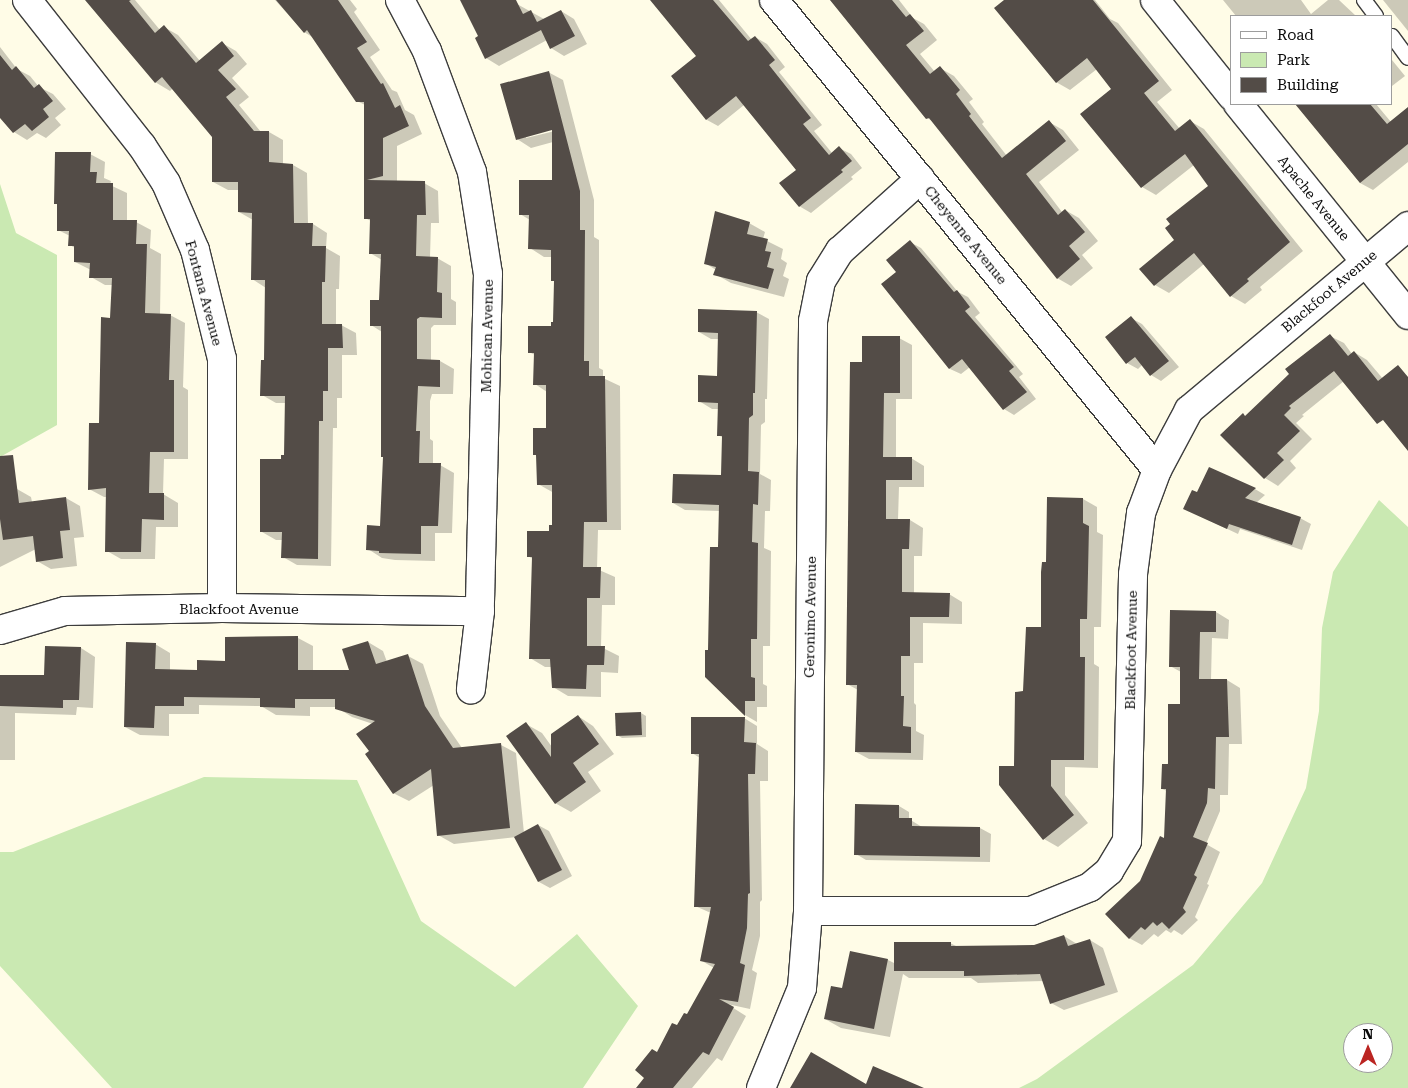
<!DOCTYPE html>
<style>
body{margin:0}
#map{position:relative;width:1408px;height:1088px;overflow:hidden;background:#fffce7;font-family:"Roboto Serif",serif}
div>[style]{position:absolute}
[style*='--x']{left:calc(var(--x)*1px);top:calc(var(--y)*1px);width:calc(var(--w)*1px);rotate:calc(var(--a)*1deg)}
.green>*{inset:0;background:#cae9b2}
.shadow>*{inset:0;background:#0003}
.building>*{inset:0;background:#534c47}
.roads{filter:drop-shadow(1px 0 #3d3d3d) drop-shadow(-1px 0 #3d3d3d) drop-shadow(0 1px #3d3d3d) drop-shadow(0 -1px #3d3d3d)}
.lane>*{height:14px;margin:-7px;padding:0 7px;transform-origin:7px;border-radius:7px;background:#fff}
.street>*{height:28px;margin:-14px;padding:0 14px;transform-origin:14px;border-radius:14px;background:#fff}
span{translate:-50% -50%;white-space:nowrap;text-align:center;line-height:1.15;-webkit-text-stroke:5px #fff;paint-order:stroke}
.street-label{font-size:14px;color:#0a0a0a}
.legend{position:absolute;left:1230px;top:15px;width:162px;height:90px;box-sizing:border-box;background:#fff;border:1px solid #9d9d9d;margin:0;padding:6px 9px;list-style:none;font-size:15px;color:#0a0a0a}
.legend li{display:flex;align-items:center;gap:10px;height:25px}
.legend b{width:25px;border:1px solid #9d9d9d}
.north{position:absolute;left:1343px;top:1023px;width:50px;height:50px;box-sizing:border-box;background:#fff;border:1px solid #9d9d9d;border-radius:50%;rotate:0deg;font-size:14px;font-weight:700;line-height:20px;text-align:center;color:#0a0a0a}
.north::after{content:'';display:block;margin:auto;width:18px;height:22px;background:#bb2522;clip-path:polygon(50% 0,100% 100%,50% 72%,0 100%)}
</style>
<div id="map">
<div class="green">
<div style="clip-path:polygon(0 184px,16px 233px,57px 255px,57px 425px,0 457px)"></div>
<div style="clip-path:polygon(evenodd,1379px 500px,1408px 527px,1408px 1088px,1019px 1088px,1037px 1079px,1193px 965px,1262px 883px,1306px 788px,1319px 711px,1322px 628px,1333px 572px,1379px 500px,1353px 1033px,1383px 1033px,1383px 1063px,1353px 1063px,1353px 1033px)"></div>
<div style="clip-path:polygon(204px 777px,357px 780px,421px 921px,515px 987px,577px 934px,638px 1006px,583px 1088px,112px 1088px,0 966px,0 852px,13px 852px)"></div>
</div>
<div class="shadow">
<div style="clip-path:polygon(94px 0,135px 0,160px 30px,164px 27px,178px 35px,200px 61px,222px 43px,236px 51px,247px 64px,232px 78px,249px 97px,239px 105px,261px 132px,269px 132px,283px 140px,283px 164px,293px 165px,307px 173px,308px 224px,313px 224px,327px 233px,326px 248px,340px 256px,339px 289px,336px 289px,336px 325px,341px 325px,356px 333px,357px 355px,342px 355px,342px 398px,337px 398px,337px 428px,333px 428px,331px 566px,297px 565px,283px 557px,283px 540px,276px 540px,262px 532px,285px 456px,286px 403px,276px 403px,262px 395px,265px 362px,266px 288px,252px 279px,253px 220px,239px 212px,239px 190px,228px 190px,213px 182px,213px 136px,173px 88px,170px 91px,155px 82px)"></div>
<div style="clip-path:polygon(275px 0,350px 0,357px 9px,354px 12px,380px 50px,370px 57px,392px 90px,397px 92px,405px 110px,414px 115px,422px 134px,397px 146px,397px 182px,424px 183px,438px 191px,439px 223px,431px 223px,430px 258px,437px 258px,451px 266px,451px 299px,456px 302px,456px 325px,434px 325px,431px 328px,431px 361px,440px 361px,454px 369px,453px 394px,432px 394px,430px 401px,430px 439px,433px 441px,433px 464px,440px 465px,454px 473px,452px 533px,435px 533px,435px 561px,395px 560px,382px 558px,368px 549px,381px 527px,384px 457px,382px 332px,371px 325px,380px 301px,382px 260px,370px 253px,371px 221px,365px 218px,365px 105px,357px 101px,314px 38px,304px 32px)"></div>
<div style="clip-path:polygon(461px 0,515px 0,517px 4px,544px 19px,561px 11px,574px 19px,587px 44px,564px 56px,551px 48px,547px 40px,499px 66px,486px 58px,479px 37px)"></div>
<div style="clip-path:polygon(661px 0,719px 0,752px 40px,755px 37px,767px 44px,785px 67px,779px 72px,822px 125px,814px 131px,832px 153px,839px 148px,851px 154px,862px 168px,851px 177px,853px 179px,811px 213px,799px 206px,797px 170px,744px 105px,718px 126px,707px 120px,672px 77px,698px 56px)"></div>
<div style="clip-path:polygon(830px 0,899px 0,913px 18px,924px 24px,937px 40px,920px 54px,935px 72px,940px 68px,954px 76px,973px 99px,969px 102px,984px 122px,982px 124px,1007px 156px,1049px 122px,1063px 130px,1079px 150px,1039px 182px,1062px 212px,1065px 210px,1079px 218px,1098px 241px,1082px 255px,1093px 268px,1071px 286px,1057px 278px,934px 122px,927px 118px)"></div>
<div style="clip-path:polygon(1006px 0,1095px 0,1110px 19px,1118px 23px,1172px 90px,1157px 102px,1180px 129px,1190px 121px,1204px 129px,1303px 251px,1260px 287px,1262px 290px,1245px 304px,1231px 296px,1204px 264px,1169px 293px,1155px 285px,1141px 269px,1176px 240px,1210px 186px,1194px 165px,1156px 195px,1142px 187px,1082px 114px,1113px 89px,1097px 69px,1070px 90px,1056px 82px)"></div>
<div style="clip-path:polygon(1223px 0,1301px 0,1311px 14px,1328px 0,1339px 0,1356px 16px,1236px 16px)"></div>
<div style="clip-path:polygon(1383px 0,1408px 0,1408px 31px)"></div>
<div style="clip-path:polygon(0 47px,17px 69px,30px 76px,39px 87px,53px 94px,66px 109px,55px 118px,61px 125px,46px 138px,37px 133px,27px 140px,14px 132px,0 116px)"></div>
<div style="clip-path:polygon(1392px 60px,1405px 76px,1392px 86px)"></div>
<div style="clip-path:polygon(evenodd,548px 72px,563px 80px,594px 200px,594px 237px,599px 240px,599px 368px,603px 370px,603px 378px,620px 386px,621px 530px,598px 530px,597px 569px,615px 577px,615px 605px,602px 605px,601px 647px,619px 656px,618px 673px,601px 672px,601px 697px,568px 696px,553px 687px,552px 667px,545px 667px,530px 658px,533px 559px,528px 556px,553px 527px,554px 493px,538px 484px,538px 456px,534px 454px,547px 429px,547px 392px,535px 384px,535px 355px,529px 352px,554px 323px,555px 281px,553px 257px,544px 257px,530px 248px,530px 220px,520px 214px,553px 181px,553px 142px,531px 148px,517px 139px,548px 72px,558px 127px,559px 130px,526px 138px,526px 136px,558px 127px)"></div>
<div style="clip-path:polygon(1296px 104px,1376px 104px,1391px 122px,1408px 109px,1408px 162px,1373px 190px,1360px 183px)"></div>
<div style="clip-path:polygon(90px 154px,105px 162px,104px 178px,111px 181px,110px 185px,127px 193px,127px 221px,136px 222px,151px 230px,150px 248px,161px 254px,160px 315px,170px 315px,185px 323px,183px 387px,188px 390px,188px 459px,164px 459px,163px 494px,178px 503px,178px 527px,156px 527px,155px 559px,121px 559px,107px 551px,107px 497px,104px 497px,89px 489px,100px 425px,112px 319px,113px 285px,105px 285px,91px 277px,91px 270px,75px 262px,75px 248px,70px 245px,70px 236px,58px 230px,58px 205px,55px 203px)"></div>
<div style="clip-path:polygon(749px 223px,765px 232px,763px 239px,783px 249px,781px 259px,787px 263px,783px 276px,789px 279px,784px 297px,731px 283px,715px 274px,716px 270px,705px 263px)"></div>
<div style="clip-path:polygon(910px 242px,921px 248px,958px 292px,968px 297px,980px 313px,975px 317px,1023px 374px,1019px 377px,1036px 399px,1014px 415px,1004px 409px,970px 367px,961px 374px,950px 369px,883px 284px,897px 272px)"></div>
<div style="clip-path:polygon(756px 312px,769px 319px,767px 399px,765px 399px,765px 422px,761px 425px,760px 474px,771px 480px,770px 511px,765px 511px,764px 548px,771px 551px,770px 646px,763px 646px,763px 684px,767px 686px,767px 707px,757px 707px,757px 722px,745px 715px,706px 676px,720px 548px,720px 511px,685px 510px,673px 503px,723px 476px,724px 438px,718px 435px,719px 409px,712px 409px,699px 401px,719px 377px,719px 339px,711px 339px,699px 332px)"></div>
<div style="clip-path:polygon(1131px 318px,1142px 324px,1179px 367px,1161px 381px,1151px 375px,1143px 364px,1138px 369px,1127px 363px)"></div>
<div style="clip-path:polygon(1330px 336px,1344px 343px,1352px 354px,1354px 352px,1367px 360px,1384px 380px,1364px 397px,1344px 381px,1302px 415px,1304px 416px,1296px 423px,1312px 439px,1290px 461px,1296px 468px,1278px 486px,1265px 478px,1222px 435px,1246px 417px)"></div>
<div style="clip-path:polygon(899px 338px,912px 345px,912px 399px,896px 399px,896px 458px,911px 458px,924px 466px,924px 487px,899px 487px,898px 520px,910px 520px,923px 528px,922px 556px,914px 556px,914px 594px,949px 594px,962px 602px,962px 624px,923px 623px,923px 663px,914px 663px,914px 703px,916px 705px,916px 731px,924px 735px,923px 760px,869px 759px,856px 752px,858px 690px,847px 684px,863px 363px)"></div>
<div style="clip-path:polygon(17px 489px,31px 497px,32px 502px,66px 498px,80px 506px,84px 537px,74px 538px,77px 566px,51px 569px,37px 561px,36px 549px,0 567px,0 492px)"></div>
<div style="clip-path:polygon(1255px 489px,1265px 495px,1256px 503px,1300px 518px,1311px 524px,1302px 550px,1240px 529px,1238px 534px,1185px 509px,1198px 494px)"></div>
<div style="clip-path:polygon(1048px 498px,1083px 499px,1097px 507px,1097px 532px,1103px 535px,1101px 627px,1094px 627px,1094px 664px,1099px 667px,1098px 768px,1065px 767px,1065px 795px,1088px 823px,1058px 847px,1044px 839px,1015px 767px,1024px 693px,1042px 628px,1047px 563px)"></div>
<div style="clip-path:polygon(1216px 612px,1229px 620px,1228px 639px,1212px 638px,1211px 680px,1227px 680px,1240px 688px,1242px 744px,1229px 744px,1228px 795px,1220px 795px,1220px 811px,1206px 844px,1220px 852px,1207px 884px,1209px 885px,1195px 917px,1198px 920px,1182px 935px,1174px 930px,1171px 933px,1166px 930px,1158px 937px,1154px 934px,1142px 945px,1129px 938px,1141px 882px,1166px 840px,1167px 791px,1162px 789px,1181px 705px,1181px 672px,1170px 666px)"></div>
<div style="clip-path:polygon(298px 638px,313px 646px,313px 672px,350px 672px,368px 642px,383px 651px,387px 662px,408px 656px,423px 664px,440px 716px,462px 748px,501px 745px,516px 753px,524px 833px,538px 825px,549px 831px,572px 876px,550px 888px,539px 882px,516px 837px,454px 844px,438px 835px,434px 785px,409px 801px,393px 793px,371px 752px,373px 724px,352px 717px,336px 707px,310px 707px,310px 716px,276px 715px,261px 706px,199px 705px,199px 714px,169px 714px,169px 736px,140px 735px,125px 727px,155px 644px,170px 653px,170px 671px,198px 671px)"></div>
<div style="clip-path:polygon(81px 648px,95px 657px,93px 708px,77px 707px,76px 715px,15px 713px,15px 760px,0 760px,0 676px,45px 676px)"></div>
<div style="clip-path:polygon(641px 713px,646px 716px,646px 737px,622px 738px,617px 735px)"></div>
<div style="clip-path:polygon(578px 716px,593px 726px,614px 754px,588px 772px,601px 791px,571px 812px,555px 803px,526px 724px,542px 733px,552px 747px)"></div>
<div style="clip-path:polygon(744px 718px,757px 726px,757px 744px,768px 751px,768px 781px,760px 781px,762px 900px,760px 902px,760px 936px,752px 970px,757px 973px,750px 1009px,727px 1004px,746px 1016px,722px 1061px,717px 1058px,692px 1088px,638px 1088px,646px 1078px,658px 1053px,688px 1016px,714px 968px,702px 961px,711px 913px,695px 906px,700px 758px,692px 753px)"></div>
<div style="clip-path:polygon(899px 806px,909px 812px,909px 819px,922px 827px,980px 828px,991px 834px,990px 862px,866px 860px,856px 854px)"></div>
<div style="clip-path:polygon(1064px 936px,1077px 944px,1090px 940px,1103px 948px,1118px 992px,1064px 1010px,1051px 1003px,1044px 981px,978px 983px,971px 978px,909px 978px,903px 974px,890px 1037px,841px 1028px,825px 1019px,843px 989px,851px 953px,888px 960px,896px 964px,950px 943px,958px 947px,1034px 946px)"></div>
</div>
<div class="building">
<div style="clip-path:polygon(85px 0,131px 0,129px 1px,155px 33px,164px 25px,196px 63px,222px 41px,234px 56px,218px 70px,236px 89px,226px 97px,254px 131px,269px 131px,269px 162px,293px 164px,294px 223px,313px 223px,312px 246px,326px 246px,325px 282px,322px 282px,322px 324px,342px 324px,343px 348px,328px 348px,328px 391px,323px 391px,323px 421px,319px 421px,318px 559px,281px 558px,282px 532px,260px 532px,260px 459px,281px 459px,281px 455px,284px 455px,285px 396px,260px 396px,261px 360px,264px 360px,265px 280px,251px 280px,252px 213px,238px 212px,238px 182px,212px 182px,212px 137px,162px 77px,155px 83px)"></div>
<div style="clip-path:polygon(276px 0,338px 0,367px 42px,357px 48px,381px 84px,383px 83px,395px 108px,400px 105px,409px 126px,383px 138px,383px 176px,367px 180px,425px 181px,426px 215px,417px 215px,416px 256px,438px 257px,437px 292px,442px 293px,442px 318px,420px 317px,417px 319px,417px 359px,440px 360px,440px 387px,418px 386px,416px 431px,420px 431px,419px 463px,441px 463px,438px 526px,421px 526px,421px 554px,379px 553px,379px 551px,366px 550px,367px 525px,380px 526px,383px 457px,381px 457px,381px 326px,370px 326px,370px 300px,379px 300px,381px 254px,369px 254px,370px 219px,364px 219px,364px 102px,356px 102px,307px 30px,304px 33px)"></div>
<div style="clip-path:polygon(460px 0,516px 0,523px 14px,531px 10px,537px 22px,561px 10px,575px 36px,550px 49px,541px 30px,485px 59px,475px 38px,478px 36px)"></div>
<div style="clip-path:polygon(650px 0,713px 0,748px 41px,755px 36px,775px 60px,769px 65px,811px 118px,803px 124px,829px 155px,839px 146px,852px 161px,841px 170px,843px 172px,799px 207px,779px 183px,796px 170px,736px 96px,706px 120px,671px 76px,696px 56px)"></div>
<div style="clip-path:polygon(830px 0,892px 0,906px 17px,910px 14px,924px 31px,906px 45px,930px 74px,940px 66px,960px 90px,956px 94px,971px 114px,969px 116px,1002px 158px,1049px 120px,1066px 141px,1026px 174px,1058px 215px,1065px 209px,1085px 232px,1069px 246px,1080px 259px,1057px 279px,929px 118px,926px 119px)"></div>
<div style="clip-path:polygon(1004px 0,1093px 0,1159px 81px,1144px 93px,1175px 131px,1190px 119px,1290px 242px,1247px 279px,1249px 281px,1230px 297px,1194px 253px,1154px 286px,1139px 269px,1174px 240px,1165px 228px,1170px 224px,1166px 219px,1208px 186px,1185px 154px,1141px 188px,1080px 114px,1111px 89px,1087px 58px,1056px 83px,994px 8px)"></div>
<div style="clip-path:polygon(0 55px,12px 70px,16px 66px,34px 88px,39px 84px,53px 101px,43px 109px,49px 117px,32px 131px,25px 124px,13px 133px,0 118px)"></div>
<div style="clip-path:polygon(549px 71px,580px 191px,580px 230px,585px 230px,584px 361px,589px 361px,589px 376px,605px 376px,607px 522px,584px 522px,583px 567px,601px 567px,600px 598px,587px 598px,587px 646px,605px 646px,604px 665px,587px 665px,586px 689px,552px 688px,550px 659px,529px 659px,532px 557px,527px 557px,527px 531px,549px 531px,549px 525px,552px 525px,552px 485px,537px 485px,536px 455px,533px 455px,533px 428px,546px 428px,546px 385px,533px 385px,534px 353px,528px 353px,528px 326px,551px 326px,551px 322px,553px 322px,554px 281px,551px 281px,551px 250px,528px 249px,529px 215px,519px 215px,519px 180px,552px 180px,552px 130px,516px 140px,500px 84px)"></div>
<div style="clip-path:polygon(1295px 104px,1370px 104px,1387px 124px,1408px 107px,1408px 144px,1360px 183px)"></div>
<div style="clip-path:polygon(55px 152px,91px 152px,90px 172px,97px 172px,96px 183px,113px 183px,113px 220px,137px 220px,136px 244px,147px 244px,145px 313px,171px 314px,169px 380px,174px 380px,174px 452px,150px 452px,149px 493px,164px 493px,164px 520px,142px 519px,141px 552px,105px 552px,106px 488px,88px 490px,89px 423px,99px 423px,101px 317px,110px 318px,112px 278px,89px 278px,90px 263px,74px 262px,74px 246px,68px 246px,69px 231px,57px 231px,57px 204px,54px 204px)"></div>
<div style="clip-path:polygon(715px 211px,750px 222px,747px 234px,768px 239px,765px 251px,771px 252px,767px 267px,774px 269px,768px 289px,713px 275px,716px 267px,704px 264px)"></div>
<div style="clip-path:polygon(910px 240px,954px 292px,957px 290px,970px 307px,965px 311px,1014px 367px,1009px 371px,1027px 392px,1003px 410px,962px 359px,949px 369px,881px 284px,896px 272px,886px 260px)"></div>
<div style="clip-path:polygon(698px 309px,757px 311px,755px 393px,753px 393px,753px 415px,749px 418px,748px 471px,759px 472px,758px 505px,753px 504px,752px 542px,758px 543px,757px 639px,751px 639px,751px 677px,755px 678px,755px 701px,745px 701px,745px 716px,705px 677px,705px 650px,708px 650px,710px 547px,718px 547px,719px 505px,672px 503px,673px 474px,721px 475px,722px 436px,717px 436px,718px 403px,698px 402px,698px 375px,717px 376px,718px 333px,698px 332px)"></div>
<div style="clip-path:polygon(1131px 316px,1169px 361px,1150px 376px,1135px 357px,1126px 364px,1105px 337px)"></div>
<div style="clip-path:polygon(1330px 334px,1348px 356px,1354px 351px,1378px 381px,1398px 365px,1408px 377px,1408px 451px,1383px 420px,1377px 424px,1334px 371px,1289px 406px,1291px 408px,1284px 415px,1300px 431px,1277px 453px,1284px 460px,1264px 479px,1220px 435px,1243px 413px,1245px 416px,1289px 374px,1285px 369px)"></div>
<div style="clip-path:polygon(862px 336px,900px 336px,900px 393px,884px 393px,883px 457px,912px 457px,912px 480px,886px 480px,886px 519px,910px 519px,909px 549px,902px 549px,902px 592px,950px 593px,949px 617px,910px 617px,910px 656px,901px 656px,901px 696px,904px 696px,903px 726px,911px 727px,911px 753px,855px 752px,857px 685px,846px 685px,850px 362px,862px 362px)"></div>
<div style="clip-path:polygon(13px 455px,19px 503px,66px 497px,70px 530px,60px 531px,63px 558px,36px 562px,33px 536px,3px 540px,0 519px,0 456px)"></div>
<div style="clip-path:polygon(1209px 467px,1256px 488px,1245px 498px,1301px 517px,1292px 545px,1229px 524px,1227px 529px,1183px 509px,1192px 490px,1197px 492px)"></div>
<div style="clip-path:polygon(1047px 497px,1083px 498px,1083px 523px,1089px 526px,1087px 619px,1080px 619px,1080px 657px,1085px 657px,1084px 760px,1051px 760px,1051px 786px,1074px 815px,1043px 840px,999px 785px,999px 766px,1014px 766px,1015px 692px,1023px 691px,1026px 627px,1041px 627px,1041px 572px,1042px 562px,1046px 562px)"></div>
<div style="clip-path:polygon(1170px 610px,1216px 611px,1216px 632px,1200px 632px,1199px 679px,1227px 679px,1229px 737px,1216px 737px,1215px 789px,1208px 788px,1207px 803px,1193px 837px,1208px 843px,1194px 875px,1197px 877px,1183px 908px,1186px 912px,1169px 929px,1162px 922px,1157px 926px,1153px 922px,1145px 930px,1141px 927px,1129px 939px,1105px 914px,1140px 881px,1160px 836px,1164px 838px,1166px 789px,1161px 789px,1162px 764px,1168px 764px,1168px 704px,1180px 704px,1180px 667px,1169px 667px)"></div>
<div style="clip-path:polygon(298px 636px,298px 670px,349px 670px,342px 649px,368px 641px,376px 664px,408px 654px,425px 706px,453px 748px,501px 743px,510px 828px,437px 836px,431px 769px,393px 794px,365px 754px,369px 751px,356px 734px,375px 721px,335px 709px,335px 699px,295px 699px,295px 708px,260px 707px,260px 698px,184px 697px,184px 706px,155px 706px,154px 728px,124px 727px,126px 642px,156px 643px,155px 669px,197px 670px,197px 660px,225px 661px,225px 637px)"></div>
<div style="clip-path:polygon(45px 646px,81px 647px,79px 700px,63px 700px,63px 708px,0 706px,0 675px,44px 675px)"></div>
<div style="clip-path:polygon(641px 712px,642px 735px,616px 736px,615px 713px)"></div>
<div style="clip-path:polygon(578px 715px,599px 744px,573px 763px,586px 782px,555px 804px,506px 736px,526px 722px,551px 757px,551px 734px)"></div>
<div style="clip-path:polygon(691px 717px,745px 717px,744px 742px,756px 743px,755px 774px,748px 774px,750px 893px,748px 894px,747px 928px,740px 963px,745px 965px,738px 1002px,719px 999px,734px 1007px,709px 1055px,703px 1052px,673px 1088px,636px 1088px,644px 1078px,635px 1070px,652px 1049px,657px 1052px,672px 1023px,677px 1025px,684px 1013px,687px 1014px,715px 964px,700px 961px,711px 907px,694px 907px,699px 754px,691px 754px)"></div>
<div style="clip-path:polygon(855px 804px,899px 805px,899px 818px,912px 818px,912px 826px,980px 827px,980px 857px,854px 855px)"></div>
<div style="clip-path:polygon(538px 824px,562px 870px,538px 882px,514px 837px)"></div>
<div style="clip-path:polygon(1064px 935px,1068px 946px,1090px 939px,1105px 985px,1050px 1004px,1040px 974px,964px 976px,964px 971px,894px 971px,894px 942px,951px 942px,951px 946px,1034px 945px)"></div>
<div style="clip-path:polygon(850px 951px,888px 959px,874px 1029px,824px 1019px,831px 986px,842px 988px)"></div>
<div style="clip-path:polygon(811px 1052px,866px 1084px,873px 1066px,924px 1088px,790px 1088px)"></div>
</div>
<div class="roads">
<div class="lane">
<div style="--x:1364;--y:0;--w:20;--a:53"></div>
<div style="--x:1392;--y:36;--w:27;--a:54"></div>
</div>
<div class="street">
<div style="--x:27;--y:0;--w:186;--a:51.8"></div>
<div style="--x:142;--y:146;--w:44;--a:57"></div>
<div style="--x:166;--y:183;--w:73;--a:66.6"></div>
<div style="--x:195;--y:250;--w:112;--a:76.1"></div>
<div style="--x:222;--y:359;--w:249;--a:90"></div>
<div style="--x:400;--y:0;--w:58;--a:62.1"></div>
<div style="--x:427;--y:51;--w:129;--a:69.6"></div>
<div style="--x:472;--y:172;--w:103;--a:81.1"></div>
<div style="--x:488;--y:274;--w:337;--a:91.4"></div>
<div style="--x:480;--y:611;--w:79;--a:96.6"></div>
<div style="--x:774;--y:0;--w:606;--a:50.82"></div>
<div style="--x:1155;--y:0;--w:123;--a:51.3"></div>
<div style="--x:1238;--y:104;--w:271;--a:51.1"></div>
<div style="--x:0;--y:630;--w:68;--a:-16.3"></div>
<div style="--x:65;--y:611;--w:157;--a:-1.1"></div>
<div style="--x:222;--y:608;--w:258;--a:0.7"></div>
<div style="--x:808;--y:911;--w:223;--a:0"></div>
<div style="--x:1031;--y:911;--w:64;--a:-22.1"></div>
<div style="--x:1090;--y:887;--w:25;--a:-40"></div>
<div style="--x:1109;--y:871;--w:35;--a:-59"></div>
<div style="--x:1127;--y:841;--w:267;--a:-88.7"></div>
<div style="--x:1133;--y:574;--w:62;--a:-82.5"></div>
<div style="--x:1141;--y:513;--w:46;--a:-69.6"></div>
<div style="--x:1157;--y:470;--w:68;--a:-61.9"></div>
<div style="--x:1189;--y:410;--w:286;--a:-40"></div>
<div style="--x:761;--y:1088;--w:108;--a:-67.7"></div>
<div style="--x:802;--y:988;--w:77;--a:-85.5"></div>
<div style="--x:808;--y:911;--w:590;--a:-89.51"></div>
<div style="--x:813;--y:321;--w:41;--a:-78.7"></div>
<div style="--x:821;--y:281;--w:36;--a:-58"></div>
<div style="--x:840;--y:251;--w:108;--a:-42"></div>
</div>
</div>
<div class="street-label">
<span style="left:1314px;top:198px;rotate:51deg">Apache Avenue</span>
<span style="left:966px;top:235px;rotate:51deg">Cheyenne Avenue</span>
<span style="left:1329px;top:291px;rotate:-40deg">Blackfoot Avenue</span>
<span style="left:204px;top:293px;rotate:75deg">Fontana Avenue</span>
<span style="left:487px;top:336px;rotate:-89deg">Mohican Avenue</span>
<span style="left:239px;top:609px">Blackfoot Avenue</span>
<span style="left:810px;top:617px;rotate:-89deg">Geronimo Avenue</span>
<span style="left:1131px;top:650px;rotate:-89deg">Blackfoot Avenue</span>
</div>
<ul class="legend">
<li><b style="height:6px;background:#fff"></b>Road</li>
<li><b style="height:14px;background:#cae9b2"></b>Park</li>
<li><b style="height:14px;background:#534c47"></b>Building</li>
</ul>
<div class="north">N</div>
</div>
